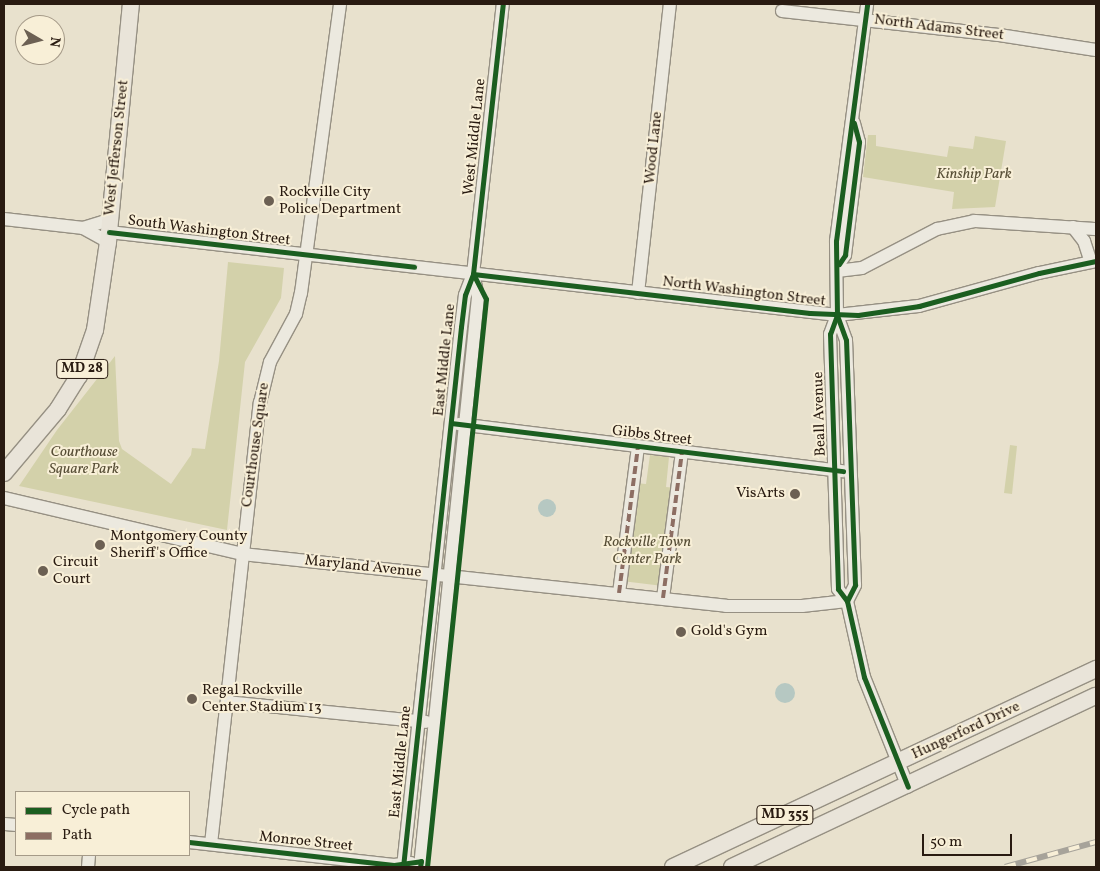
<!DOCTYPE html>
<style>
body{margin:0}
#map{position:relative;width:1100px;height:871px;overflow:hidden;background:#e8e1cd;font-family:Vollkorn,serif}
div>[style]{position:absolute}
[style*='--x']{left:calc(var(--x)*1px);top:calc(var(--y)*1px);width:calc(var(--w)*1px);rotate:calc(var(--a)*1deg)}
.green>*{inset:0;background:#d3d1aa}
.water>*{inset:0;background:#b6c8c2}
.round{border-radius:50%}
.roads{filter:drop-shadow(1px 0 #969083) drop-shadow(-1px 0 #969083) drop-shadow(0 1px #969083) drop-shadow(0 -1px #969083)}
.minor>*{height:12px;margin:-6px;padding:0 6px;transform-origin:6px;border-radius:6px;background:#ece9df}
.major>*{height:16px;margin:-8px;padding:0 8px;transform-origin:8px;border-radius:8px;background:#e9e4d9}
.rail>*{height:5.5px;margin-top:-2.75px;transform-origin:0;background:repeating-linear-gradient(90deg,#f8efd7 0 11px,#a7a39a 0 22px);box-sizing:border-box;border-block:1px solid #a7a39a}
.quiet>*{height:4px;margin-top:-2px;transform-origin:0;background:repeating-linear-gradient(90deg,#8d6e63 0 8px,transparent 0 12px)}
.cycleway>*{height:5px;margin:-2.5px;padding:0 2.5px;transform-origin:2.5px;border-radius:2.5px;background:#1b5e20}
.dots>*{width:14px;height:14px;translate:-50% -50%;box-sizing:border-box;border:2px solid #f8efd7;border-radius:50%}
span{translate:-50% -50%;white-space:nowrap;text-align:center;line-height:1.15;-webkit-text-stroke:4px #f8efd7;paint-order:stroke}
.shield-label span{padding:1px 4px;background:#f8efd7;border:1px solid;border-radius:4px;-webkit-text-stroke-width:0}
.shield-label{font-size:14px;color:#291b11;font-weight:700}
.street-label{font-size:15px;color:#291b11}
.park-label{font-size:15px;color:#574e36;font-style:italic}
.poi-label{font-size:15px;color:#291b11}
.left{translate:0 -50%;text-align:left}
.right{translate:-100% -50%;text-align:right}
.frame{position:absolute;inset:0;border:5px solid #291b11;pointer-events:none}
.legend{position:absolute;left:15px;top:791px;width:175px;height:65px;box-sizing:border-box;background:#f8efd7;border:1px solid #a59a88;margin:0;padding:6px 9px;list-style:none;font-size:15px;color:#291b11}
.legend li{display:flex;align-items:center;gap:10px;height:25px}
.legend b{width:25px;border:1px solid #a59a88}
.north{position:absolute;left:15px;top:15px;width:50px;height:50px;box-sizing:border-box;background:#f8efd7;border:1px solid #a59a88;border-radius:50%;rotate:98deg;font-size:14px;font-weight:700;line-height:20px;text-align:center;color:#291b11}
.north::after{content:'';display:block;margin:auto;width:18px;height:22px;background:#6c6053;clip-path:polygon(50% 0,100% 100%,50% 72%,0 100%)}
.scale{position:absolute;left:922px;top:834px;width:90px;height:22px;box-sizing:border-box;border:2px solid #291b11;border-top:0;padding-left:6px;font-size:15px;line-height:18px;white-space:nowrap;color:#291b11;-webkit-text-stroke:4px #f8efd7;paint-order:stroke}
</style>
<div id="map">
<div class="green">
<div style="clip-path:polygon(868px 135px,876px 135px,876px 146px,947px 157px,949px 146px,973px 149px,975px 136px,1006px 141px,995px 207px,952px 209px,954px 192px,863px 177px)"></div>
<div style="clip-path:polygon(228px 262px,284px 268px,281px 298px,245px 362px,227px 530px,19px 486px,57px 430px,115px 356px,119px 441px,122px 449px,171px 484px,191px 455px,192px 448px,205px 449px,219px 361px)"></div>
<div style="clip-path:polygon(1010px 445px,1017px 446px,1012px 494px,1004px 493px)"></div>
<div style="clip-path:polygon(650px 455px,669px 457px,666px 487px,676px 488px,663px 586px,622px 581px,635px 483px,646px 484px)"></div>
</div>
<div class="water">
<div class="round" style="left:538px;top:499px;width:18px;height:18px"></div>
<div class="round" style="left:775px;top:683px;width:20px;height:20px"></div>
</div>
<div class="roads">
<div class="minor">
<div style="--x:782;--y:11;--w:218;--a:6.3"></div>
<div style="--x:999;--y:35;--w:98;--a:8.8"></div>
<div style="--x:4;--y:219;--w:80;--a:6.5"></div>
<div style="--x:83;--y:228;--w:28;--a:-17"></div>
<div style="--x:1073;--y:227;--w:18;--a:52"></div>
<div style="--x:1084;--y:241;--w:22;--a:72"></div>
<div style="--x:83;--y:228;--w:29;--a:29"></div>
<div style="--x:109;--y:232;--w:733;--a:6.5"></div>
<div style="--x:837;--y:315;--w:82;--a:-6.3"></div>
<div style="--x:919;--y:306;--w:124;--a:-15.4"></div>
<div style="--x:1039;--y:273;--w:58;--a:-11.9"></div>
<div style="--x:839;--y:264;--w:11;--a:-56"></div>
<div style="--x:845;--y:255;--w:114;--a:-82.9"></div>
<div style="--x:859;--y:142;--w:20;--a:-105"></div>
<div style="--x:837;--y:271;--w:25;--a:-7"></div>
<div style="--x:862;--y:268;--w:85;--a:-27.5"></div>
<div style="--x:937;--y:229;--w:38;--a:-12"></div>
<div style="--x:974;--y:221;--w:122;--a:3.8"></div>
<div style="--x:638;--y:293;--w:291;--a:-83.7"></div>
<div style="--x:837;--y:315;--w:20;--a:110"></div>
<div style="--x:830;--y:334;--w:255;--a:88.2"></div>
<div style="--x:838;--y:589;--w:15;--a:53"></div>
<div style="--x:847;--y:601;--w:78;--a:77.4"></div>
<div style="--x:864;--y:677;--w:118;--a:68.2"></div>
<div style="--x:458;--y:424;--w:388;--a:7"></div>
<div style="--x:4;--y:498;--w:244;--a:13.2"></div>
<div style="--x:242;--y:554;--w:487;--a:6.1"></div>
<div style="--x:726;--y:606;--w:76;--a:0"></div>
<div style="--x:802;--y:606;--w:45;--a:-6.3"></div>
<div style="--x:619;--y:593;--w:148;--a:-82.6"></div>
<div style="--x:663;--y:598;--w:147;--a:-82.6"></div>
<div style="--x:847;--y:601;--w:18;--a:-63"></div>
<div style="--x:855;--y:585;--w:245;--a:-92.1"></div>
<div style="--x:846;--y:340;--w:27;--a:-110"></div>
<div style="--x:837;--y:315;--w:74;--a:-90.8"></div>
<div style="--x:836;--y:241;--w:239;--a:-82.5"></div>
<div style="--x:227;--y:702;--w:200;--a:5.7"></div>
<div style="--x:4;--y:824;--w:12;--a:5"></div>
<div style="--x:189;--y:842;--w:206;--a:6.4"></div>
<div style="--x:394;--y:865;--w:17;--a:-7"></div>
<div style="--x:211;--y:844;--w:444;--a:-83.7"></div>
<div style="--x:260;--y:403;--w:42;--a:-76.3"></div>
<div style="--x:270;--y:362;--w:55;--a:-61.6"></div>
<div style="--x:296;--y:314;--w:22;--a:-77"></div>
<div style="--x:301;--y:293;--w:292;--a:-82.3"></div>
<div style="--x:88;--y:867;--w:12;--a:-85"></div>
<div style="--x:403;--y:867;--w:543;--a:-83.87"></div>
<div style="--x:461;--y:327;--w:32;--a:-83"></div>
<div style="--x:465;--y:295;--w:22;--a:-69"></div>
<div style="--x:473;--y:274;--w:272;--a:-83.7"></div>
<div style="--x:420;--y:867;--w:573;--a:-84.19"></div>
<div style="--x:478;--y:297;--w:24;--a:-102"></div>
</div>
<div class="major">
<div style="--x:4;--y:473;--w:84;--a:-49.8"></div>
<div style="--x:58;--y:409;--w:39;--a:-58"></div>
<div style="--x:79;--y:376;--w:49;--a:-70.8"></div>
<div style="--x:95;--y:330;--w:89;--a:-81.6"></div>
<div style="--x:108;--y:242;--w:239;--a:-84.5"></div>
<div style="--x:673;--y:867;--w:467;--a:-25.1"></div>
<div style="--x:732;--y:867;--w:402;--a:-25.2"></div>
</div>
</div>
<div class="rail">
<div style="--x:1005;--y:867;--w:94;--a:-15.4"></div>
</div>
<div class="quiet">
<div style="--x:619;--y:593;--w:148;--a:-82.6"></div>
<div style="--x:663;--y:598;--w:147;--a:-82.6"></div>
</div>
<div class="cycleway">
<div style="--x:109;--y:232;--w:307;--a:6.5"></div>
<div style="--x:839;--y:264;--w:11;--a:-56"></div>
<div style="--x:845;--y:255;--w:114;--a:-82.9"></div>
<div style="--x:859;--y:142;--w:20;--a:-105"></div>
<div style="--x:473;--y:274;--w:339;--a:6.6"></div>
<div style="--x:810;--y:313;--w:48;--a:2.4"></div>
<div style="--x:858;--y:315;--w:62;--a:-8.4"></div>
<div style="--x:919;--y:306;--w:124;--a:-15.4"></div>
<div style="--x:1039;--y:273;--w:58;--a:-11.9"></div>
<div style="--x:837;--y:315;--w:20;--a:110"></div>
<div style="--x:830;--y:334;--w:255;--a:88.2"></div>
<div style="--x:838;--y:589;--w:15;--a:53"></div>
<div style="--x:847;--y:601;--w:78;--a:77.4"></div>
<div style="--x:864;--y:677;--w:118;--a:68.2"></div>
<div style="--x:451;--y:423;--w:395;--a:7"></div>
<div style="--x:847;--y:601;--w:18;--a:-63"></div>
<div style="--x:855;--y:585;--w:245;--a:-92.1"></div>
<div style="--x:846;--y:340;--w:27;--a:-110"></div>
<div style="--x:837;--y:315;--w:74;--a:-90.8"></div>
<div style="--x:836;--y:241;--w:239;--a:-82.5"></div>
<div style="--x:189;--y:842;--w:206;--a:6.4"></div>
<div style="--x:394;--y:865;--w:27;--a:-8"></div>
<div style="--x:421;--y:861;--w:6;--a:99"></div>
<div style="--x:403;--y:867;--w:543;--a:-83.87"></div>
<div style="--x:461;--y:327;--w:32;--a:-83"></div>
<div style="--x:465;--y:295;--w:22;--a:-69"></div>
<div style="--x:473;--y:274;--w:272;--a:-83.7"></div>
<div style="--x:427;--y:867;--w:571;--a:-84.07"></div>
<div style="--x:486;--y:299;--w:28;--a:-117"></div>
</div>
<div class="dots">
<div style="left:269px;top:201px;background:#6c6053"></div>
<div style="left:795px;top:494px;background:#6c6053"></div>
<div style="left:100px;top:545px;background:#6c6053"></div>
<div style="left:43px;top:571px;background:#6c6053"></div>
<div style="left:681px;top:632px;background:#6c6053"></div>
<div style="left:192px;top:699px;background:#6c6053"></div>
</div>
<div class="shield-label">
<span style="left:82px;top:369px">MD 28</span>
<span style="left:785px;top:815px">MD 355</span>
</div>
<div class="street-label">
<span style="left:939px;top:28px;rotate:7deg">North Adams Street</span>
<span style="left:475px;top:137px;rotate:-84deg">West Middle Lane</span>
<span style="left:117px;top:148px;rotate:-84deg">West Jefferson Street</span>
<span style="left:654px;top:148px;rotate:-84deg">Wood Lane</span>
<span style="left:209px;top:231px;rotate:7deg">South Washington Street</span>
<span style="left:744px;top:292px;rotate:7deg">North Washington Street</span>
<span style="left:445px;top:360px;rotate:-84deg">East Middle Lane</span>
<span style="left:820px;top:414px;rotate:-92deg">Beall Avenue</span>
<span style="left:652px;top:436px;rotate:7deg">Gibbs Street</span>
<span style="left:256px;top:445px;rotate:-82deg">Courthouse Square</span>
<span style="left:363px;top:567px;rotate:6deg">Maryland Avenue</span>
<span style="left:966px;top:731px;rotate:-25deg">Hungerford Drive</span>
<span style="left:401px;top:762px;rotate:-84deg">East Middle Lane</span>
<span style="left:306px;top:842px;rotate:6deg">Monroe Street</span>
</div>
<div class="park-label">
<span style="left:974px;top:175px">Kinship Park</span>
<span style="left:84px;top:461px">Courthouse<br>Square Park</span>
<span style="left:647px;top:551px">Rockville Town<br>Center Park</span>
</div>
<div class="poi-label">
<span class="left" style="left:279px;top:201px">Rockville City<br>Police Department</span>
<span class="right" style="left:785px;top:494px">VisArts</span>
<span class="left" style="left:110px;top:545px">Montgomery County<br>Sheriff's Office</span>
<span class="left" style="left:53px;top:571px">Circuit<br>Court</span>
<span class="left" style="left:691px;top:632px">Gold's Gym</span>
<span class="left" style="left:202px;top:699px">Regal Rockville<br>Center Stadium 13</span>
</div>
<div class="frame"></div>
<ul class="legend">
<li><b style="height:6px;background:#1b5e20"></b>Cycle path</li>
<li><b style="height:6px;background:#8d6e63"></b>Path</li>
</ul>
<div class="north">N</div>
<div class="scale">50 m</div>
</div>
